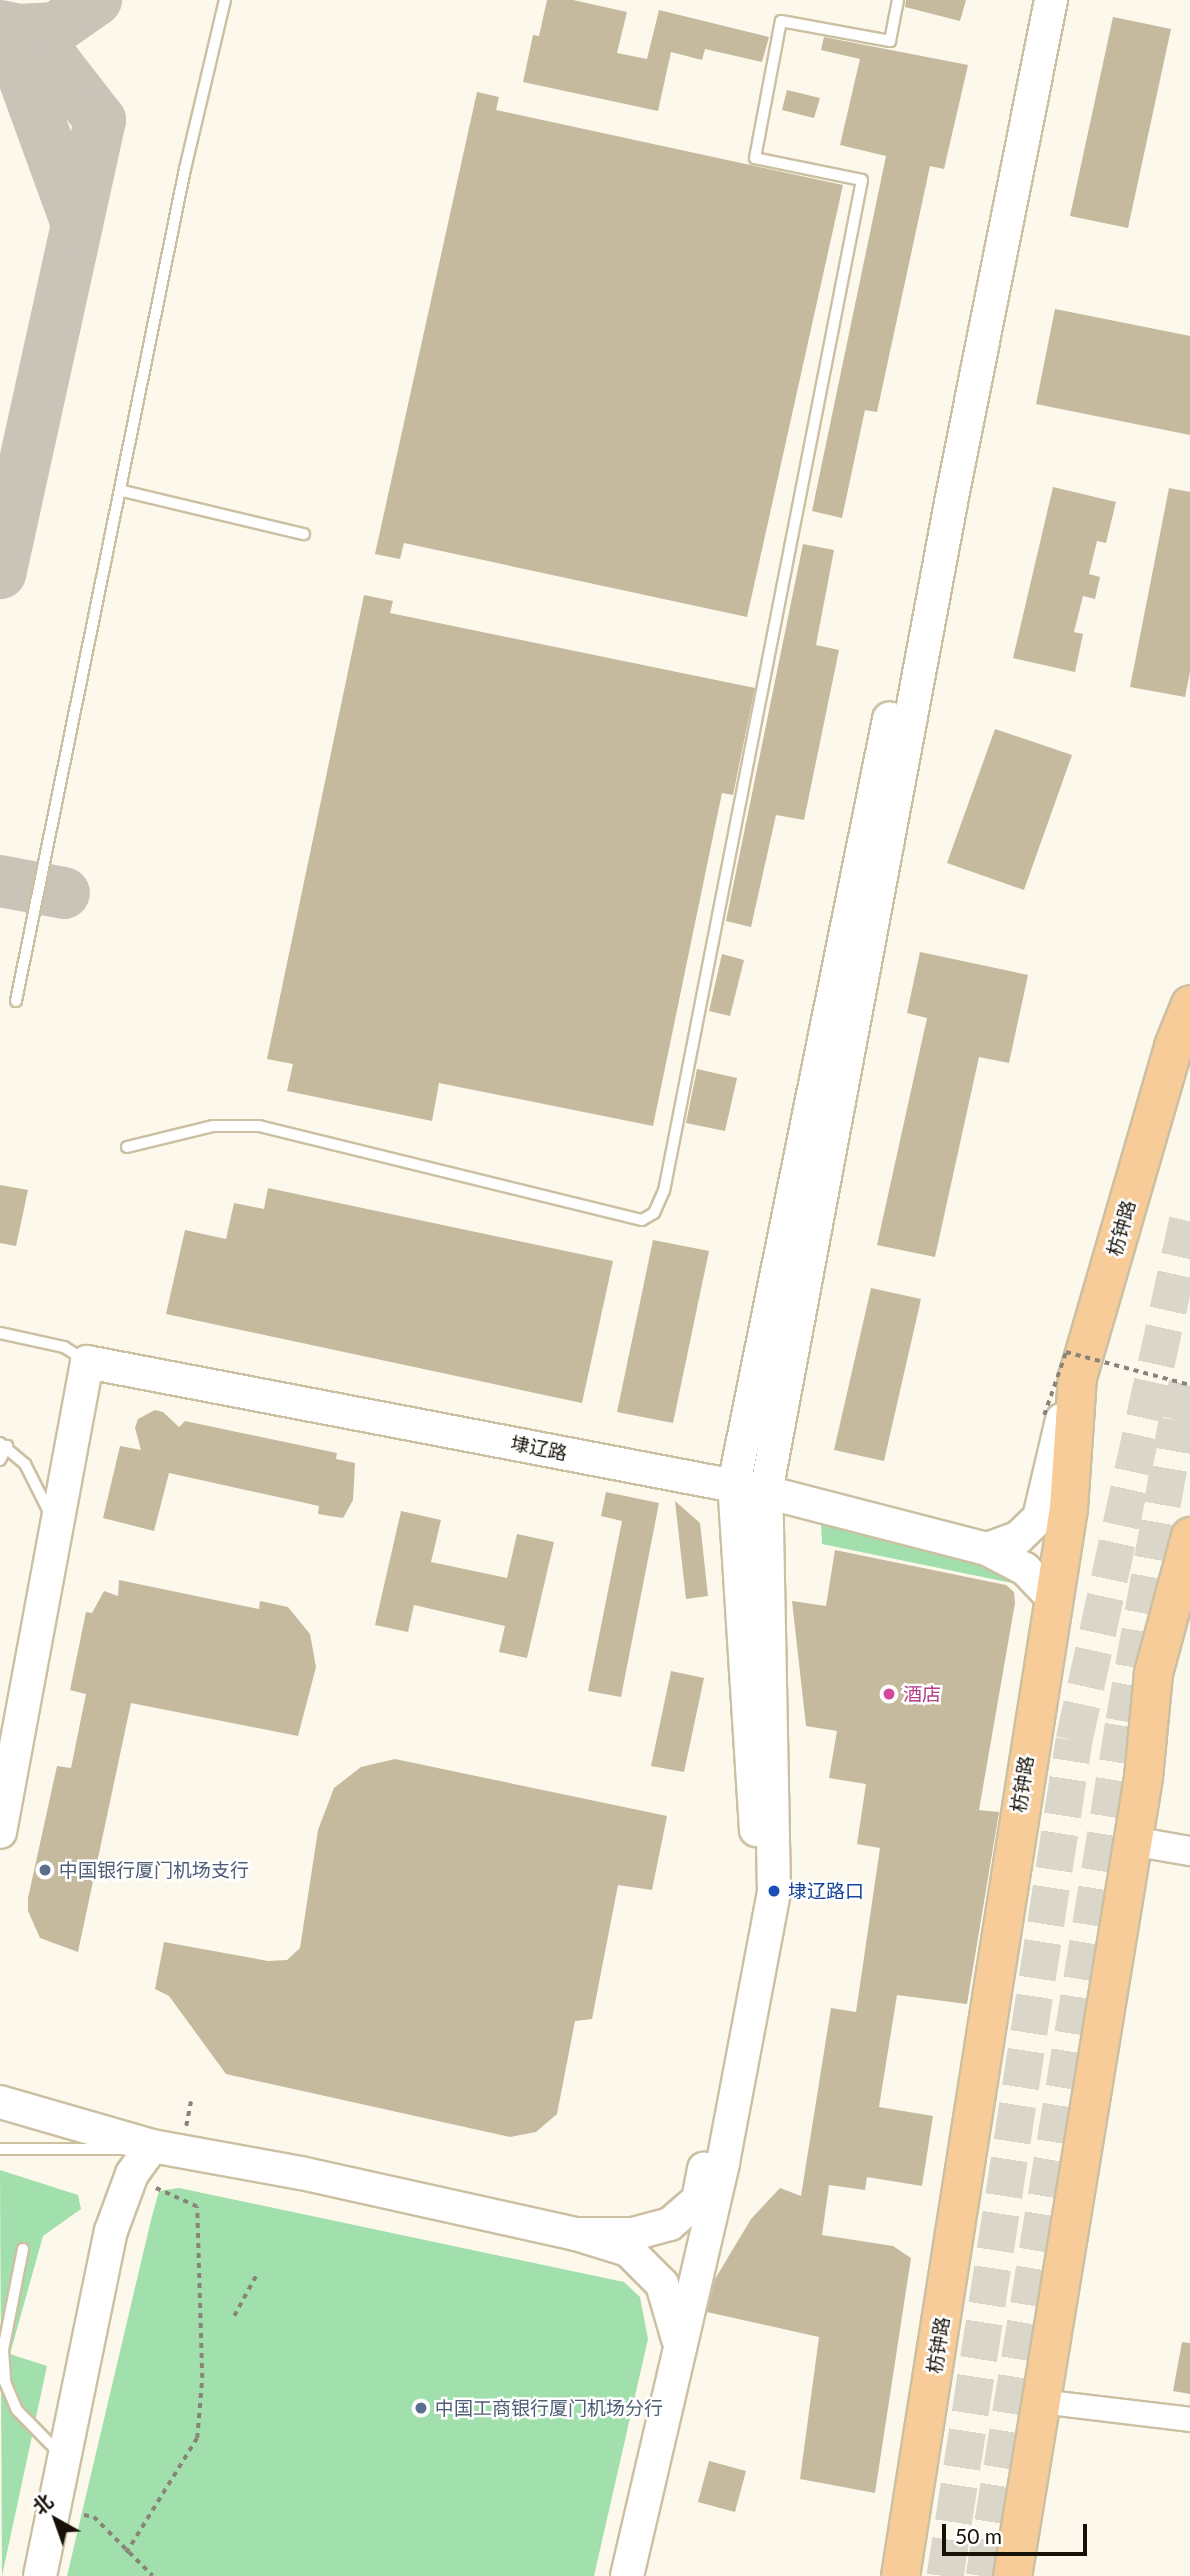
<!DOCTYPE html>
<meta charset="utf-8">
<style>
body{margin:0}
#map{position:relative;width:1190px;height:2576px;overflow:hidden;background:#fdf8ec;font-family:Lato,"Noto Sans SC",sans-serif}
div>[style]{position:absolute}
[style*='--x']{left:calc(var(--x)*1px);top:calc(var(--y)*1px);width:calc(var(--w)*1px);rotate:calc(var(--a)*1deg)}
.green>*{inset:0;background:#a1e0ac}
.taxiway>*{height:52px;margin:-26px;padding:0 26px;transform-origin:26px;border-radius:26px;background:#c9c4b8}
.building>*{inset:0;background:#c5ba9d}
.trunk-tunnel>*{height:37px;margin-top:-18.5px;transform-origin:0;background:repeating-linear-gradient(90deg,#dad6ca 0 37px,transparent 0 55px)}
.path>*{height:3.5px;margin-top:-1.75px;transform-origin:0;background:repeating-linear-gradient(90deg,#898479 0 5px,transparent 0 10px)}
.roads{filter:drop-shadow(2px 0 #ccc0a3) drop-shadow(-2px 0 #ccc0a3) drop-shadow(0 2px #ccc0a3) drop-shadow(0 -2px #ccc0a3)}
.service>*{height:10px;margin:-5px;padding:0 5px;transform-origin:5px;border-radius:5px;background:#fff}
.minor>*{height:23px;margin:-11.5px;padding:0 11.5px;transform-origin:11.5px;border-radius:11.5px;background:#fff}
.tertiary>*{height:28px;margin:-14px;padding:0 14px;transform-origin:14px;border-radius:14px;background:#fff}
.secondary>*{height:32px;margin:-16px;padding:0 16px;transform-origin:16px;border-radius:16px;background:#fff}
.trunk>*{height:37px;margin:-18.5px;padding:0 18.5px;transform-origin:18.5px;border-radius:18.5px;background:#f7cc98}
.path-bridge>*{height:3.5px;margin-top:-1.75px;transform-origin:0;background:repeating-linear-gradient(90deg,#898479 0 5px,transparent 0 10px)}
.dots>*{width:19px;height:19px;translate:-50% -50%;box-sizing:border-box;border:4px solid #fff;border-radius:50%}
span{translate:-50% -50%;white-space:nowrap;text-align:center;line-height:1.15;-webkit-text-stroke:5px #fff;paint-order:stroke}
.street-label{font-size:19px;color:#171208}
.hotel-label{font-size:19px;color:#b23c85}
.left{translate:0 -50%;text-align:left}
.service-label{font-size:19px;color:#4e5e75}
.transit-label{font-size:19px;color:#164399}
.north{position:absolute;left:21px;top:2485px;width:70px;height:70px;-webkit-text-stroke:5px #fff;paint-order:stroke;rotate:320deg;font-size:19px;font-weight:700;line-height:28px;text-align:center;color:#171208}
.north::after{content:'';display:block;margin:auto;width:24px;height:32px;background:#171208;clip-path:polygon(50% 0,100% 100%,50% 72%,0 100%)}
.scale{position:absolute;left:942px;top:2524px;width:145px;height:32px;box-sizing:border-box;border:4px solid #171208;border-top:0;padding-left:9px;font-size:21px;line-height:24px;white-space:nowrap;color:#171208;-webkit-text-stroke:5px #fff;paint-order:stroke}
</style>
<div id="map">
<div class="green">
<div style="clip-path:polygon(834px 1523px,992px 1560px,1031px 1587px,822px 1544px,821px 1524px)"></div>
<div style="clip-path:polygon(0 2170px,78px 2195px,81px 2209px,43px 2236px,10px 2354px,47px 2366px,2px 2576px)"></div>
<div style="clip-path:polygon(179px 2188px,624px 2282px,640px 2297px,648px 2339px,594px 2576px,67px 2576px,151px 2220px,159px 2191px)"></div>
</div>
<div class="taxiway">
<div style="--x:0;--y:26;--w:19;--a:12"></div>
<div style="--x:19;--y:30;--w:37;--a:38"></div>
<div style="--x:48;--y:53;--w:85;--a:52.2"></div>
<div style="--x:100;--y:120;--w:464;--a:102.4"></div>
<div style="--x:19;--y:30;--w:37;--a:-3"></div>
<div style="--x:56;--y:28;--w:49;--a:-35"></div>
<div style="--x:0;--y:38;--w:41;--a:57.8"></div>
<div style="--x:22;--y:73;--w:161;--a:70"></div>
<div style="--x:0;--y:881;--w:65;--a:10.6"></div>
</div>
<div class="building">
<div style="clip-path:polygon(547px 0,573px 0,627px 12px,617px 53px,647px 59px,659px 10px,769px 37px,762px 62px,705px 49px,702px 60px,671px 52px,658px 111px,523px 82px,533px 35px,539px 36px)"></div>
<div style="clip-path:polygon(906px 0,966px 0,960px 21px,905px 7px)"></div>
<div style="clip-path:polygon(1113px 17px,1171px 29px,1128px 228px,1070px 216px)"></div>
<div style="clip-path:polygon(824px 37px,968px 65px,944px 169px,930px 166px,877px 412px,865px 410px,842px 518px,812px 511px,886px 156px,840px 145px,860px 59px,821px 50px)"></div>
<div style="clip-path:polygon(787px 90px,820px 98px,814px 118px,782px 110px)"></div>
<div style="clip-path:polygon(477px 92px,499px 97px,496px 110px,843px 185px,747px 617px,404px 543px,400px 559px,375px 554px)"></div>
<div style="clip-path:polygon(1055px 309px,1190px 336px,1190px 435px,1036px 404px)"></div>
<div style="clip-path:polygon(1053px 487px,1116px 502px,1106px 543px,1097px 541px,1089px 574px,1100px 577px,1095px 599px,1083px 596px,1074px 632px,1083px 634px,1075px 672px,1013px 658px)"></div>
<div style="clip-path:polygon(1169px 488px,1190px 492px,1190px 672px,1185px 697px,1130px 687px)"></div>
<div style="clip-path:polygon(803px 544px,834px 550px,816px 645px,839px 650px,804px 820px,776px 815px,751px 927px,726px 921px)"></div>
<div style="clip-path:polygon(364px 595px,393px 601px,390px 613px,755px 688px,733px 795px,722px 793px,653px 1126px,439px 1083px,432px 1121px,287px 1091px,293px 1064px,267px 1059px)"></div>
<div style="clip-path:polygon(995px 729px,1072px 755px,1024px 890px,947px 863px)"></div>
<div style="clip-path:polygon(920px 952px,1028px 975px,1009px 1063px,979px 1057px,935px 1257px,877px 1245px,927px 1018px,907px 1013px)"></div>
<div style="clip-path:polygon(722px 954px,744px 960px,730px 1016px,709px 1011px)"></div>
<div style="clip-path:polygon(697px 1069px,737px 1078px,725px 1131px,686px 1123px)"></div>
<div style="clip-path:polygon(0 1185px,28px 1190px,16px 1246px,0 1243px)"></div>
<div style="clip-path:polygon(268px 1188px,613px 1261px,582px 1403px,166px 1314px,185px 1230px,226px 1239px,234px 1203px,264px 1209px)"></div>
<div style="clip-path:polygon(653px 1240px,709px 1251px,673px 1423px,617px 1412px)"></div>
<div style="clip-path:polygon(871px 1288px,921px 1299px,884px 1461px,834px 1450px)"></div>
<div style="clip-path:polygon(155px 1410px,163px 1412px,179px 1427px,185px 1421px,337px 1453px,336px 1459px,355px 1463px,353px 1500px,343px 1518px,318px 1514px,319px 1506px,169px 1473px,154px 1531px,103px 1518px,120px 1446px,141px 1450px,135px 1428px,138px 1419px)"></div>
<div style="clip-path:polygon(606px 1492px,659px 1503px,621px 1697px,588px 1691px,622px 1521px,601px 1516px)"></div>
<div style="clip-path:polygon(675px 1501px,700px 1523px,708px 1596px,686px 1599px)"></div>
<div style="clip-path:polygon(401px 1511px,441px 1520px,431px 1562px,507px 1578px,517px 1534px,554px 1542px,527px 1658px,499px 1652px,505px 1626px,414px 1605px,408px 1632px,375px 1625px)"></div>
<div style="clip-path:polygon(835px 1550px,1006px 1585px,1014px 1592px,1015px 1603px,979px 1810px,999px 1812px,967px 2004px,897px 1995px,879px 2107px,933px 2116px,922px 2186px,867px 2177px,865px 2190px,829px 2185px,822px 2235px,893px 2246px,911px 2258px,875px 2493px,800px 2479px,819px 2337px,707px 2312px,715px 2279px,751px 2219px,780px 2188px,801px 2196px,831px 2008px,856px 2012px,880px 1848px,857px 1844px,866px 1784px,829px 1778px,837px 1731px,806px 1726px,792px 1601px,826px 1606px)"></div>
<div style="clip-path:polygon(119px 1580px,259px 1609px,260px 1601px,288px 1607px,310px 1634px,316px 1667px,298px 1736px,131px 1703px,78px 1952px,40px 1938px,28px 1911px,28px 1898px,57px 1766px,71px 1768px,86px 1694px,70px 1690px,86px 1612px,92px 1613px,104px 1591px,118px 1596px)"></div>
<div style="clip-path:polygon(671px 1671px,704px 1678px,684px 1772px,651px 1766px)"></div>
<div style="clip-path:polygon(395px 1759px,667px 1816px,652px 1890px,618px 1885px,592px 2019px,575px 2021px,557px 2114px,536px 2132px,510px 2137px,226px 2074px,169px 1996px,155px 1989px,164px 1942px,268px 1961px,287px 1960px,300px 1948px,318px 1830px,334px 1788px,361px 1767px)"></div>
<div style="clip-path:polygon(1182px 2342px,1190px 2343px,1190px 2394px,1173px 2391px)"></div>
<div style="clip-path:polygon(709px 2461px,746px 2471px,735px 2512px,698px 2502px)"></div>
</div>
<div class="trunk-tunnel">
<div style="--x:945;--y:2576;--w:846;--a:-81.23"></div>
<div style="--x:1074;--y:1740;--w:544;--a:-77.68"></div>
<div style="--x:984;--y:2576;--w:866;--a:-80.7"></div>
<div style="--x:1124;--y:1721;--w:306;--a:-80"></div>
<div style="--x:1177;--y:1420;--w:48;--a:-74.2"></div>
</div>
<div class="path">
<div style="--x:186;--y:2126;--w:25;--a:-79"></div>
<div style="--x:234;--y:2316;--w:48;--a:-61.3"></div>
<div style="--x:84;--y:2515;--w:10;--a:11"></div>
<div style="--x:94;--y:2517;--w:83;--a:45"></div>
<div style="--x:126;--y:2553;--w:135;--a:-58.3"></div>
<div style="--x:197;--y:2438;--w:60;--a:-85.2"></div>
<div style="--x:202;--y:2378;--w:171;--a:-91.7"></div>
<div style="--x:197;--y:2207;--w:46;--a:-155.7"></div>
</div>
<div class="roads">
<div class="service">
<div style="--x:123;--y:491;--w:186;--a:13.4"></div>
<div style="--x:16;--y:1001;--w:849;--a:-78.52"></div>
<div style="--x:185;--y:169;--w:174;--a:-76.7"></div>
<div style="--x:127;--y:1147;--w:89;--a:-13.7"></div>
<div style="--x:213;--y:1126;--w:46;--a:0"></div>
<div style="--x:259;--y:1126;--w:394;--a:13.8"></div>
<div style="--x:642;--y:1220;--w:14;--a:-30"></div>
<div style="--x:654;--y:1213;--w:24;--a:-66"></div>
<div style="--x:664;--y:1191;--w:1030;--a:-78.92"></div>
<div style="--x:862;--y:180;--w:109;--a:-168.4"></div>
<div style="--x:755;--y:158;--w:139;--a:-79.3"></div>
<div style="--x:781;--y:21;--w:111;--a:10.4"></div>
<div style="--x:890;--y:41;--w:42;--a:-79"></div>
<div style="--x:0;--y:1333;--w:66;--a:12.3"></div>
<div style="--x:64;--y:1347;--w:26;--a:32"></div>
<div style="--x:0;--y:1443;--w:33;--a:40"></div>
<div style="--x:25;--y:1464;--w:58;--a:63.4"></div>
<div style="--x:0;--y:1460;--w:16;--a:-63"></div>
<div style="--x:0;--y:2149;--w:125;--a:0"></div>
<div style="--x:23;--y:2249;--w:103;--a:101.2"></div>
<div style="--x:3;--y:2350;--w:32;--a:86"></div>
<div style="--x:5;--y:2382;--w:30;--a:67"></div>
<div style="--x:17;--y:2410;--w:63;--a:45.6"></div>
</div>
<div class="minor">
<div style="--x:1040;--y:2401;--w:151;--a:6.8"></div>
</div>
<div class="tertiary">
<div style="--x:1132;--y:1841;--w:59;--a:9.8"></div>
</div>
<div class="secondary">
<div style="--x:987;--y:1549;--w:33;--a:-20"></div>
<div style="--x:1018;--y:1538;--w:29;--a:-44"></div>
<div style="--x:1039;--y:1518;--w:101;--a:-76.8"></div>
<div style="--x:756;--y:1830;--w:346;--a:-93.6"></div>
<div style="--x:734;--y:1485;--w:782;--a:-78.56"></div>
<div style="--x:0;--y:1832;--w:478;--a:-79.5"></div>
<div style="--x:87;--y:1362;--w:691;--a:10.84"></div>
<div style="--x:766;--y:1492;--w:228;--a:14.5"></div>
<div style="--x:987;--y:1549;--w:43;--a:27.8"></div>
<div style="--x:1025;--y:1569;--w:40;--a:46"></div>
<div style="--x:0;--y:2102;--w:158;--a:16.1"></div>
<div style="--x:152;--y:2146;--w:151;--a:10.3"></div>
<div style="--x:301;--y:2173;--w:282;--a:12.5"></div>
<div style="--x:576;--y:2234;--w:54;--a:17.1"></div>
<div style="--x:628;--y:2250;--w:48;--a:45"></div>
<div style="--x:662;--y:2284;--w:57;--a:73.8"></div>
<div style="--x:576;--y:2234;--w:57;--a:0"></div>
<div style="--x:633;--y:2234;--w:38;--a:-15"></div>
<div style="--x:670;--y:2224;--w:37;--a:-41"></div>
<div style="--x:698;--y:2200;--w:32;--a:-79"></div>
<div style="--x:40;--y:2576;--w:352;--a:-78.4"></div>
<div style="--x:111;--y:2231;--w:61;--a:-69.8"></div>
<div style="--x:132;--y:2174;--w:34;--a:-54"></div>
<div style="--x:627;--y:2576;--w:425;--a:-76.9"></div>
<div style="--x:723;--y:2162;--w:276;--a:-79.3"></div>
<div style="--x:774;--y:1891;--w:399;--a:-91.1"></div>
<div style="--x:766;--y:1492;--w:1017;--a:-79.41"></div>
<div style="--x:953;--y:492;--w:502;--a:-78.73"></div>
</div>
<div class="trunk">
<div style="--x:900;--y:2576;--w:1081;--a:-81.06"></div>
<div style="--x:1068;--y:1508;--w:131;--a:-86.1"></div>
<div style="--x:1077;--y:1377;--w:345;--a:-73.8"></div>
<div style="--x:1173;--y:1046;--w:45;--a:-68"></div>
<div style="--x:1012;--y:2576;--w:810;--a:-80.69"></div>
<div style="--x:1143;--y:1777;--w:104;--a:-84.5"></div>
<div style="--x:1153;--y:1673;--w:142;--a:-74.9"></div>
</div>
</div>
<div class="path-bridge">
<div style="--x:1044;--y:1415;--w:67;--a:-70.8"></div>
<div style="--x:1066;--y:1352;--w:128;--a:14.9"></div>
</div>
<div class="dots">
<div style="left:889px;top:1694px;background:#d1479c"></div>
<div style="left:45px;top:1870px;background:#5c6f8a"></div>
<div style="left:774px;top:1891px;background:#1a4fb4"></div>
<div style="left:421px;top:2408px;background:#5c6f8a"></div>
</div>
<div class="street-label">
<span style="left:1121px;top:1228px;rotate:-74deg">枋钟路</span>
<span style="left:539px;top:1448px;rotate:11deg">埭辽路</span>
<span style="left:1022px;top:1784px;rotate:-81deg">枋钟路</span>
<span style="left:938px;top:2345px;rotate:-81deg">枋钟路</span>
</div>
<div class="hotel-label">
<span class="left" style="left:903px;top:1694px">酒店</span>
</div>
<div class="service-label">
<span class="left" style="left:59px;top:1870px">中国银行厦门机场支行</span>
<span class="left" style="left:435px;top:2408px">中国工商银行厦门机场分行</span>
</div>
<div class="transit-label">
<span class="left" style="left:788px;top:1891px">埭辽路口</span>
</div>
<div class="north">北</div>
<div class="scale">50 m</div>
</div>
